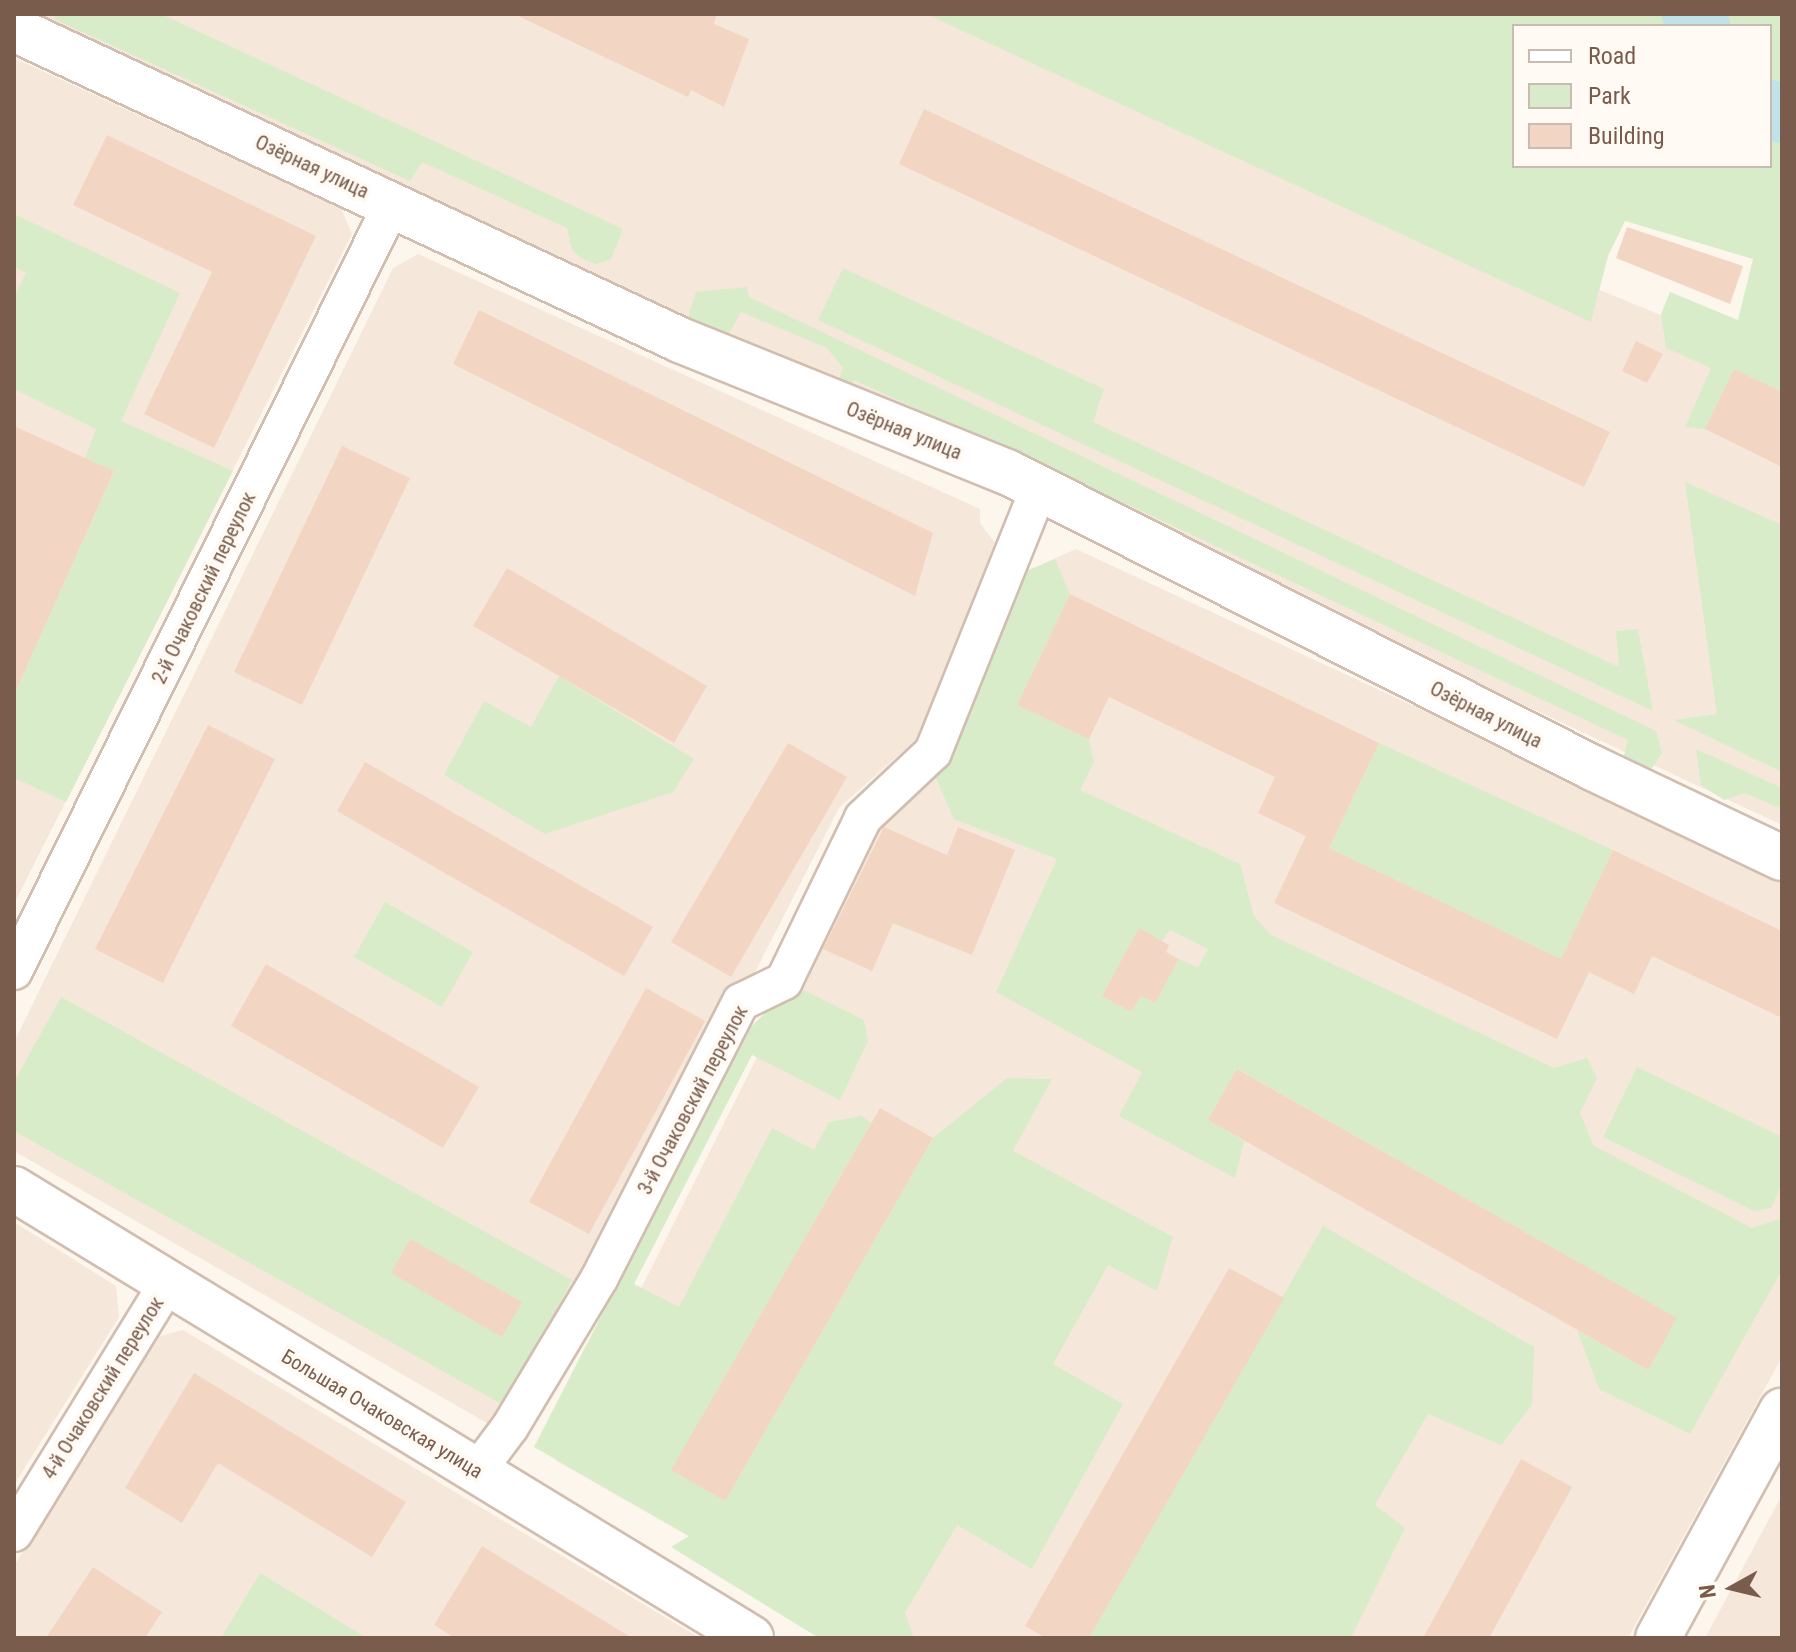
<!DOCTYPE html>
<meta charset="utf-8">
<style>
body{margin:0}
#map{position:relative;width:1796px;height:1652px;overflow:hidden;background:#fdf6ec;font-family:"Roboto Condensed",sans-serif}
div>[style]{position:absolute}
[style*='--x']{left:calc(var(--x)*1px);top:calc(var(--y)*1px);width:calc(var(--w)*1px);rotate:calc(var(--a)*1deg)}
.residential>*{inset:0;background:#f5e8da}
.green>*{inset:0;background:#d8ecc9}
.river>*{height:58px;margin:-29px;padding:0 29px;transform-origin:29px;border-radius:29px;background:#bfe3e8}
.building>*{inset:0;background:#f3d5c3}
.roads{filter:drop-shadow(2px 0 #d1beb0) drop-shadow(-2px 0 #d1beb0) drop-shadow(0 2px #d1beb0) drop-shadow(0 -2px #d1beb0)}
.minor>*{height:36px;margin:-18px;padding:0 18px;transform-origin:18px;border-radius:18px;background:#fff}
.tertiary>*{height:44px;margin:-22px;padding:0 22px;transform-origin:22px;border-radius:22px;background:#fff}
span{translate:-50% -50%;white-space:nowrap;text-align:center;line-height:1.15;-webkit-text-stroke:8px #fffaf3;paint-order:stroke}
.street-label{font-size:20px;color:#7a5c4d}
.frame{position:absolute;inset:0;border:16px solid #7a5c4d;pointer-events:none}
.legend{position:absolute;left:1512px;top:24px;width:260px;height:144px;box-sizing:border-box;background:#fffaf3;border:2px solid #cabbb1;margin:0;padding:10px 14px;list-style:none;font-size:24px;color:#7a5c4d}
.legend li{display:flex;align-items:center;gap:16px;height:40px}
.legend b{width:40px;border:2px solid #cabbb1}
.north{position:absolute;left:1692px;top:1548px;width:80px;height:80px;-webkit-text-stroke:6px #fffaf3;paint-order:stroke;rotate:262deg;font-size:22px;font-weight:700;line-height:32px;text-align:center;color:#7a5c4d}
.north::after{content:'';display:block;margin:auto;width:28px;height:36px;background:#7a5c4d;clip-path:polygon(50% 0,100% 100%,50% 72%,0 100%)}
</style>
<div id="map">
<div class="residential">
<div style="clip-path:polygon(37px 14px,929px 14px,1782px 365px,1782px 825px)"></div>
<div style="clip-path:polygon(14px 58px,341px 208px,352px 234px,14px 904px)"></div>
<div style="clip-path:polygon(418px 254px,980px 509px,980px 523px,995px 543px,922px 734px,839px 808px,524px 1424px,499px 1430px,14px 1151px,14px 1042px,393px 268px)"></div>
<div style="clip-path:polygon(1076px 549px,1782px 877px,1782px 1357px,1628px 1638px,867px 1638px,555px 1460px,872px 828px,1029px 570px)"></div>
<div style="clip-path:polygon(14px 1222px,116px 1286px,119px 1317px,14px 1485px)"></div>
<div style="clip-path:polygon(183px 1330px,700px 1638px,14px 1638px,14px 1566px,156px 1337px)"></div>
<div style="clip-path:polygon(1782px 1495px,1782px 1638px,1705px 1638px)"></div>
</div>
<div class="green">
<div style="clip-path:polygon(54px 14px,161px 14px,623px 229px,611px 259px,596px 264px,581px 258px,572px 250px,567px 228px,422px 162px,410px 181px,54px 19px)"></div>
<div style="clip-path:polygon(evenodd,926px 14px,1782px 14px,1782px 392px,1734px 369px,1705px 429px,1685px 427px,1711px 368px,1666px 348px,1661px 314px,1670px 292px,1738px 320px,1753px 259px,1625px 221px,1608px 256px,1591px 322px,926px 14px,1514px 26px,1770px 26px,1770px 166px,1514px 166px,1514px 26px)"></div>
<div style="clip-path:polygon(14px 214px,180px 293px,121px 421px,233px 471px,66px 802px,14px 778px,14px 695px,114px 472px,85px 458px,96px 429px,14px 389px,14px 297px,26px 273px,14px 267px)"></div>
<div style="clip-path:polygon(843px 268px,1104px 389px,1093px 422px,1619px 667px,1616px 631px,1638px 629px,1653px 711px,818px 320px)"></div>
<div style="clip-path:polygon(747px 287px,749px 297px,1656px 731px,1662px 753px,1652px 768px,1636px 766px,1624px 756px,1628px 740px,1120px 501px,1110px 514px,997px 445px,854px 380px,849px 394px,835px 391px,843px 368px,827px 348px,741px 312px,728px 336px,688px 317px,696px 292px)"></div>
<div style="clip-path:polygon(1685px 482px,1782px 525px,1782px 772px,1674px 720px,1717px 714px)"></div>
<div style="clip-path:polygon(evenodd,1055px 559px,1070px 594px,1017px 705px,1089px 739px,1094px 762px,1080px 790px,1240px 864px,1254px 916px,1271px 935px,1554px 1068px,1587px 1058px,1597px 1078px,1580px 1113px,1594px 1146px,1752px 1228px,1782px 1218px,1782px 1270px,1690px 1434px,1599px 1389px,1577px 1330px,1648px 1370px,1676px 1318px,1238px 1069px,1208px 1120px,1244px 1141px,1235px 1178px,1119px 1116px,1142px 1072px,996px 992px,1057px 859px,954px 819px,927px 758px,1013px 562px,1029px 570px,1055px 559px,1139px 929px,1162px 941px,1170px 930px,1208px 949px,1198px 968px,1179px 959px,1155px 1003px,1141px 996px,1131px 1012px,1102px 996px,1139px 929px)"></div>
<div style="clip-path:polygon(559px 676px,694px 759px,673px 792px,545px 834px,444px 775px,484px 701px,531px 727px)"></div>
<div style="clip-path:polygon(1379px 743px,1613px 850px,1561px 959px,1329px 848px)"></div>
<div style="clip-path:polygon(1696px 749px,1782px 788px,1782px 809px,1745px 793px,1724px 800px,1701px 785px)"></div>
<div style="clip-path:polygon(385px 902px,473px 952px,442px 1007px,354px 957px)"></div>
<div style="clip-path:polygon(793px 985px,864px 1020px,868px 1041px,840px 1100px,752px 1055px,634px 1284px,679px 1307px,772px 1128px,814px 1150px,829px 1122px,861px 1116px,871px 1123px,672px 1470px,725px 1501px,933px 1138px,1007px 1078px,1052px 1079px,1013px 1151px,1173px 1237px,1157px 1291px,1108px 1265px,1053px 1364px,1123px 1404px,1032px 1569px,957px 1525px,905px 1613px,914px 1638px,819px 1638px,671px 1547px,689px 1536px,534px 1447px,748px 1030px)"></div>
<div style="clip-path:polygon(61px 997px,572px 1280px,505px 1406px,14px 1131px,14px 1082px)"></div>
<div style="clip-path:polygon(1637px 1067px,1782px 1137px,1782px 1184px,1771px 1208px,1754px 1211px,1603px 1137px)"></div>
<div style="clip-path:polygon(1323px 1226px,1534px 1347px,1532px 1405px,1501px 1445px,1428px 1414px,1375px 1505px,1405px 1528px,1351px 1638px,1089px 1638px)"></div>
<div style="clip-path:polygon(260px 1573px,367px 1638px,221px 1638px)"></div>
</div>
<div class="river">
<div style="--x:1691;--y:14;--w:16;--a:50"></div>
<div style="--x:1770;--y:109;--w:13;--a:23"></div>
</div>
<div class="building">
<div style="clip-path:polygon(514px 14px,717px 14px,714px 24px,749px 39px,724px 107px,691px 90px,688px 97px)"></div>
<div style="clip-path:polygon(924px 109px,1610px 432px,1584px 487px,899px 164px)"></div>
<div style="clip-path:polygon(107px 135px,316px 236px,214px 448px,144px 414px,212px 272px,73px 205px)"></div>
<div style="clip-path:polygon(1627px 227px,1743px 266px,1730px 304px,1616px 258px)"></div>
<div style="clip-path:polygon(479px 310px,933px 533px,915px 596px,453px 364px)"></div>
<div style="clip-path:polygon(1636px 341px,1663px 354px,1647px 383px,1622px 371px)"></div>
<div style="clip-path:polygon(1734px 369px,1782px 392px,1782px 467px,1705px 429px)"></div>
<div style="clip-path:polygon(14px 426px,114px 471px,14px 695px)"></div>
<div style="clip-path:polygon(342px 446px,410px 478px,302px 705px,234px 672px)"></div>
<div style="clip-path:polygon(507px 568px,707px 686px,674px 743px,473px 626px)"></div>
<div style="clip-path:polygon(1070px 594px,1379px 743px,1329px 848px,1561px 959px,1613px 850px,1782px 931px,1782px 1018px,1652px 956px,1634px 994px,1589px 972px,1557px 1039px,1274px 903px,1306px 836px,1258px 813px,1275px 777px,1109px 697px,1089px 739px,1017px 705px)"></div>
<div style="clip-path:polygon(208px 725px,275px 759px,163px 983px,95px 949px)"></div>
<div style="clip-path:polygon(788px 743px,847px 777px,731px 977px,671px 942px)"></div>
<div style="clip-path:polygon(365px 762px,653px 927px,624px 976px,337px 811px)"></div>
<div style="clip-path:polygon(884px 827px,947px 855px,958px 827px,1015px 850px,972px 955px,893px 923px,872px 971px,823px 949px)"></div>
<div style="clip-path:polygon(1139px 928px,1169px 945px,1166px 952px,1179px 959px,1155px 1003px,1141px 996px,1131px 1012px,1102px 996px)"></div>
<div style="clip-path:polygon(266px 964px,479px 1087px,443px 1148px,231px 1026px)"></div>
<div style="clip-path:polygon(646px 988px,705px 1021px,589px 1234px,529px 1202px)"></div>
<div style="clip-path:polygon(1237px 1069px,1677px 1318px,1648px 1370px,1208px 1120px)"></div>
<div style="clip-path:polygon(880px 1108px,933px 1138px,725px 1501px,671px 1470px)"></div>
<div style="clip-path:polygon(410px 1239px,522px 1302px,502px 1337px,391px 1273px)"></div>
<div style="clip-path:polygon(1229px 1268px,1284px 1298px,1089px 1638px,1046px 1638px,1025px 1626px)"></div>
<div style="clip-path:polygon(194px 1373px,406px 1502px,372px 1557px,218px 1463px,182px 1523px,125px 1488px)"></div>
<div style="clip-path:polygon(1521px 1459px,1572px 1487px,1489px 1638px,1423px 1638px)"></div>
<div style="clip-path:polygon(482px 1546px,632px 1638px,455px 1638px,434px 1625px)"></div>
<div style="clip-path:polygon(93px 1567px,162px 1612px,145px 1638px,46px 1638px)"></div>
</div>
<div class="roads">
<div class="minor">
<div style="--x:14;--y:971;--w:855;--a:-63.76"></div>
<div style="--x:477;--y:1471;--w:55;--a:-53.1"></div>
<div style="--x:510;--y:1427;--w:175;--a:-59"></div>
<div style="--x:600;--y:1277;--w:309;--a:-62.9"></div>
<div style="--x:741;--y:1002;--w:48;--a:-26"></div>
<div style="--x:784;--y:981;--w:181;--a:-64.1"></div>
<div style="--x:863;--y:818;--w:96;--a:-43.3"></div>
<div style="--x:933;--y:752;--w:284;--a:-68.1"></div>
<div style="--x:14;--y:1533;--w:292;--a:-58.4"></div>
</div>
<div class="tertiary">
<div style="--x:14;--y:29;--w:735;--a:25.03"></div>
<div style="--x:680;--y:340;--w:353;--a:22"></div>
<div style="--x:1007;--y:472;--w:657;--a:26.8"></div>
<div style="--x:1593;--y:768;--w:209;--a:25.5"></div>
<div style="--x:14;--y:1189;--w:863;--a:31.35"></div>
<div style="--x:1658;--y:1638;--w:259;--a:-61.4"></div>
</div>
</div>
<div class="street-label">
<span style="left:312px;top:167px;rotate:25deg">Озёрная улица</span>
<span style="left:904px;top:431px;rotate:22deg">Озёрная улица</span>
<span style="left:204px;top:588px;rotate:-64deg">2-й Очаковский переулок</span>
<span style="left:1486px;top:715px;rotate:27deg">Озёрная улица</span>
<span style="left:693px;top:1100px;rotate:-62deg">3-й Очаковский переулок</span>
<span style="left:103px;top:1388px;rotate:-58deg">4-й Очаковский переулок</span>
<span style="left:382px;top:1414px;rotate:31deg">Большая Очаковская улица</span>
</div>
<div class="frame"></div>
<ul class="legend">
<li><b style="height:10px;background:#fff"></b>Road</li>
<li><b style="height:22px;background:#d8ecc9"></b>Park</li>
<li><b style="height:22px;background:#f3d5c3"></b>Building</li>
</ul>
<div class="north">N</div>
</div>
